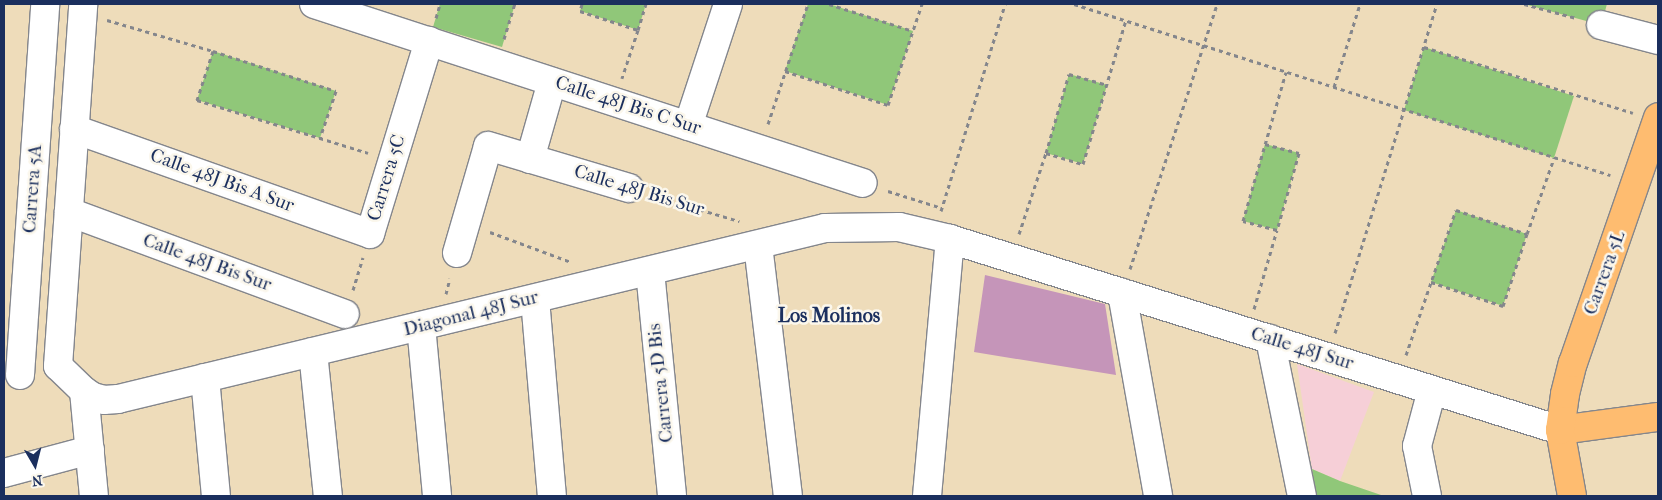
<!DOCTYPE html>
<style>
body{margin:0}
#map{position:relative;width:1662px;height:500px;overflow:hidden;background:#eedcba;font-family:"IM FELL French Canon",serif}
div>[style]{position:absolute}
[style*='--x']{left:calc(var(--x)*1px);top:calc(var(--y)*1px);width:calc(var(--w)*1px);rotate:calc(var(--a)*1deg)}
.built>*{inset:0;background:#f6cfd7}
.green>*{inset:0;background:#90c779}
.building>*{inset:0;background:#c595b9}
.path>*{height:3px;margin-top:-1.5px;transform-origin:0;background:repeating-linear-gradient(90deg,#84868c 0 4px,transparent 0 8px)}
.roads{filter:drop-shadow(1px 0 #84868c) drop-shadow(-1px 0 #84868c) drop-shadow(0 1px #84868c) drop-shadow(0 -1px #84868c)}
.minor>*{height:28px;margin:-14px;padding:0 14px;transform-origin:14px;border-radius:14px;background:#fff}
.major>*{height:28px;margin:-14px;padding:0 14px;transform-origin:14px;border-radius:14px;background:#febc70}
span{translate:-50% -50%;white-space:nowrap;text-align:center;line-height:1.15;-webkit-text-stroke:5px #fbf7ec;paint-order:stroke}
.street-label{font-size:19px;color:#1b2f5e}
.neighbourhood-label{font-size:20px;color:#1b2f5e;font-weight:700}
.frame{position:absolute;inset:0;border:5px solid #1b2f5e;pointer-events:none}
.north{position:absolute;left:10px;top:440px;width:50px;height:50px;-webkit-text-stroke:4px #fbf7ec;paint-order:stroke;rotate:172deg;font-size:14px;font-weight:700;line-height:20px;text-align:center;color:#1b2f5e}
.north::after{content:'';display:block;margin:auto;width:18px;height:22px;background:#1b2f5e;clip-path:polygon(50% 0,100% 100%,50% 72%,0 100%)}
</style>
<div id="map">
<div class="built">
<div style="clip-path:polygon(1297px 364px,1374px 392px,1340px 481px,1312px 469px)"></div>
</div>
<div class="green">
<div style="clip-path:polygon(440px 4px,515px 4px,502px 47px,433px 27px)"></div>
<div style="clip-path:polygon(582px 4px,646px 4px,638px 30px,580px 11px)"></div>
<div style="clip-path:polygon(808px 4px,829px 4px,913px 31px,888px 105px,785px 71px)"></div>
<div style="clip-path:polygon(1524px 4px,1607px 4px,1601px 25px)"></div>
<div style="clip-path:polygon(1424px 47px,1574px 96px,1554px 158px,1404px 110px)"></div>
<div style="clip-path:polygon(213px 51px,336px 91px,320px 138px,197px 100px)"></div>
<div style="clip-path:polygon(1069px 74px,1107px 85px,1083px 164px,1046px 153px)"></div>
<div style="clip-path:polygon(1265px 144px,1299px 153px,1277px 230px,1243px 221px)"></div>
<div style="clip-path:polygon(1456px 210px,1527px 234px,1503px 306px,1431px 282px)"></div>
<div style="clip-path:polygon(1312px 469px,1340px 481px,1384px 496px,1316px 496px)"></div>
</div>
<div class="building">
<div style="clip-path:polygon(985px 275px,1105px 304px,1116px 375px,974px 352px)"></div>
</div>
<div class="path">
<div style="--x:582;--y:4;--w:7;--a:106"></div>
<div style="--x:580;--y:11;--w:61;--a:18.1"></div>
<div style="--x:638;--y:30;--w:51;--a:108.4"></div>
<div style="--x:829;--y:4;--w:88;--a:17.8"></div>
<div style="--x:1074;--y:4;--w:563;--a:17.69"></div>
<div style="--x:1524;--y:4;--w:54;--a:15.1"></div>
<div style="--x:436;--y:18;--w:15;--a:-74"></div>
<div style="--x:107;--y:20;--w:110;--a:16.3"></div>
<div style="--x:213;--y:51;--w:129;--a:18"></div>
<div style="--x:336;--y:91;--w:50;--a:108.8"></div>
<div style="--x:638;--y:30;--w:27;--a:-73"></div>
<div style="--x:504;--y:39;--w:37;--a:-73"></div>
<div style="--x:1424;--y:47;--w:219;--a:17.5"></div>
<div style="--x:213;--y:51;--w:52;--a:108.1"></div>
<div style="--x:197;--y:100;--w:179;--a:17.2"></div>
<div style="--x:785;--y:71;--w:108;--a:18.3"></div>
<div style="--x:888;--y:105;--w:107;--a:-71.4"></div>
<div style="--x:1334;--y:87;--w:87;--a:-72.6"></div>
<div style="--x:768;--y:124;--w:126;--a:-71.6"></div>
<div style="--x:1265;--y:144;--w:35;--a:15"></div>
<div style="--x:1299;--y:153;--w:80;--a:105.9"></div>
<div style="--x:1046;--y:153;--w:82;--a:-73.8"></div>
<div style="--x:1069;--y:74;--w:40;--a:16"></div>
<div style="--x:888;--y:191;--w:53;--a:17.4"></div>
<div style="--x:654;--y:196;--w:89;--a:16.4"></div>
<div style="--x:941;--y:211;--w:217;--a:-72.8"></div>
<div style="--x:490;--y:232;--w:86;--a:20.3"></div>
<div style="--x:1019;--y:234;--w:85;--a:-71.6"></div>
<div style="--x:1046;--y:153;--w:39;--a:17"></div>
<div style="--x:1083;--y:164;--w:150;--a:-73.4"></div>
<div style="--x:1130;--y:269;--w:279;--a:-71.8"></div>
<div style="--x:1431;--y:282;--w:76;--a:18.4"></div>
<div style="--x:1503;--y:306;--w:76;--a:-71.6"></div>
<div style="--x:353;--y:290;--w:34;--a:-73"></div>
<div style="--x:446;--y:294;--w:16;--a:-76"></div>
<div style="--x:1254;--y:309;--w:82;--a:-73.8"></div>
<div style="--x:1277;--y:230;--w:35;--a:-165"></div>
<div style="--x:1243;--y:221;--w:155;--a:-73.9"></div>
<div style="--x:1335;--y:333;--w:344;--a:-72.8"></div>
<div style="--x:1406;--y:355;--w:153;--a:-71"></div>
<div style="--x:1456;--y:210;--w:75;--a:18.7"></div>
<div style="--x:1527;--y:234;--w:81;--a:-70.4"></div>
</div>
<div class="roads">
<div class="minor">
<div style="--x:314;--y:4;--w:577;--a:18.06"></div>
<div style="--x:1601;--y:25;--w:59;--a:14.7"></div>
<div style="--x:688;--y:126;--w:128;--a:-71.8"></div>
<div style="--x:74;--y:129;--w:314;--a:19.5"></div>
<div style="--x:370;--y:234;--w:202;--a:-73"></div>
<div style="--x:530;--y:159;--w:80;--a:-74.1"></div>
<div style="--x:69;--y:212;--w:294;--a:20.3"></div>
<div style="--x:758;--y:245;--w:253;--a:83.2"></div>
<div style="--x:457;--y:253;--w:111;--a:-73.8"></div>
<div style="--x:488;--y:146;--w:147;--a:16.6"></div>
<div style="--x:650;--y:271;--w:226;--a:84.4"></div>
<div style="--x:1122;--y:293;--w:206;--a:79.9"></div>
<div style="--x:535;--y:299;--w:198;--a:85.1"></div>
<div style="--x:421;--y:326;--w:171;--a:84.6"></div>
<div style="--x:1270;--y:339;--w:160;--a:78.5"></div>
<div style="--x:313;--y:352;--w:145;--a:84.1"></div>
<div style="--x:58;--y:366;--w:36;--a:44"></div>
<div style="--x:84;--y:391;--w:11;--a:34"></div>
<div style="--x:93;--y:397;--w:11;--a:15"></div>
<div style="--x:104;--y:400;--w:14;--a:-4"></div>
<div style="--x:118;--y:399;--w:727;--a:-13.6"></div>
<div style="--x:825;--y:228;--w:74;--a:-0.8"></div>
<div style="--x:899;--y:227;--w:52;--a:13.2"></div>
<div style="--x:950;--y:239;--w:639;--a:17.39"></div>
<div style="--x:58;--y:366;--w:363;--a:-86"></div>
<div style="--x:20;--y:375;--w:372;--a:-86.1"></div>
<div style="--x:205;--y:378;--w:119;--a:84.7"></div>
<div style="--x:84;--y:391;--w:105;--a:84.6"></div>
<div style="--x:4;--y:473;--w:89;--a:-15"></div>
<div style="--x:927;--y:496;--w:258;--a:-84.9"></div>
<div style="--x:1427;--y:496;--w:51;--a:-101.3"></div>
<div style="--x:1417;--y:446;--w:58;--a:-75"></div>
</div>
<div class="major">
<div style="--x:1560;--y:430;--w:99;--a:-7.6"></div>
<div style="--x:1572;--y:496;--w:67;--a:-100.3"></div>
<div style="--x:1560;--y:430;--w:36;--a:-82"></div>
<div style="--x:1565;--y:394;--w:32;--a:-76"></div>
<div style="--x:1573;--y:363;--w:260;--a:-70.9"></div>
</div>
</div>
<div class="street-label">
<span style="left:628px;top:106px;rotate:18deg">Calle 48J Bis C Sur</span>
<span style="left:387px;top:178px;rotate:-73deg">Carrera 5C</span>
<span style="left:222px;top:181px;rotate:20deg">Calle 48J Bis A Sur</span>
<span style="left:33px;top:189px;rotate:-86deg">Carrera 5A</span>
<span style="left:639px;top:191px;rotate:17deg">Calle 48J Bis Sur</span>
<span style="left:207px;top:263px;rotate:20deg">Calle 48J Bis Sur</span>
<span style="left:1605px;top:273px;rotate:-70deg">Carrera 5L</span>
<span style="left:471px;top:314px;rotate:-14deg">Diagonal 48J Sur</span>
<span style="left:1302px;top:349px;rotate:17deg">Calle 48J Sur</span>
<span style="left:661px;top:383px;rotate:-96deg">Carrera 5D Bis</span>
</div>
<div class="neighbourhood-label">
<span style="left:829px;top:315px">Los Molinos</span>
</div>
<div class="frame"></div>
<div class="north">N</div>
</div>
